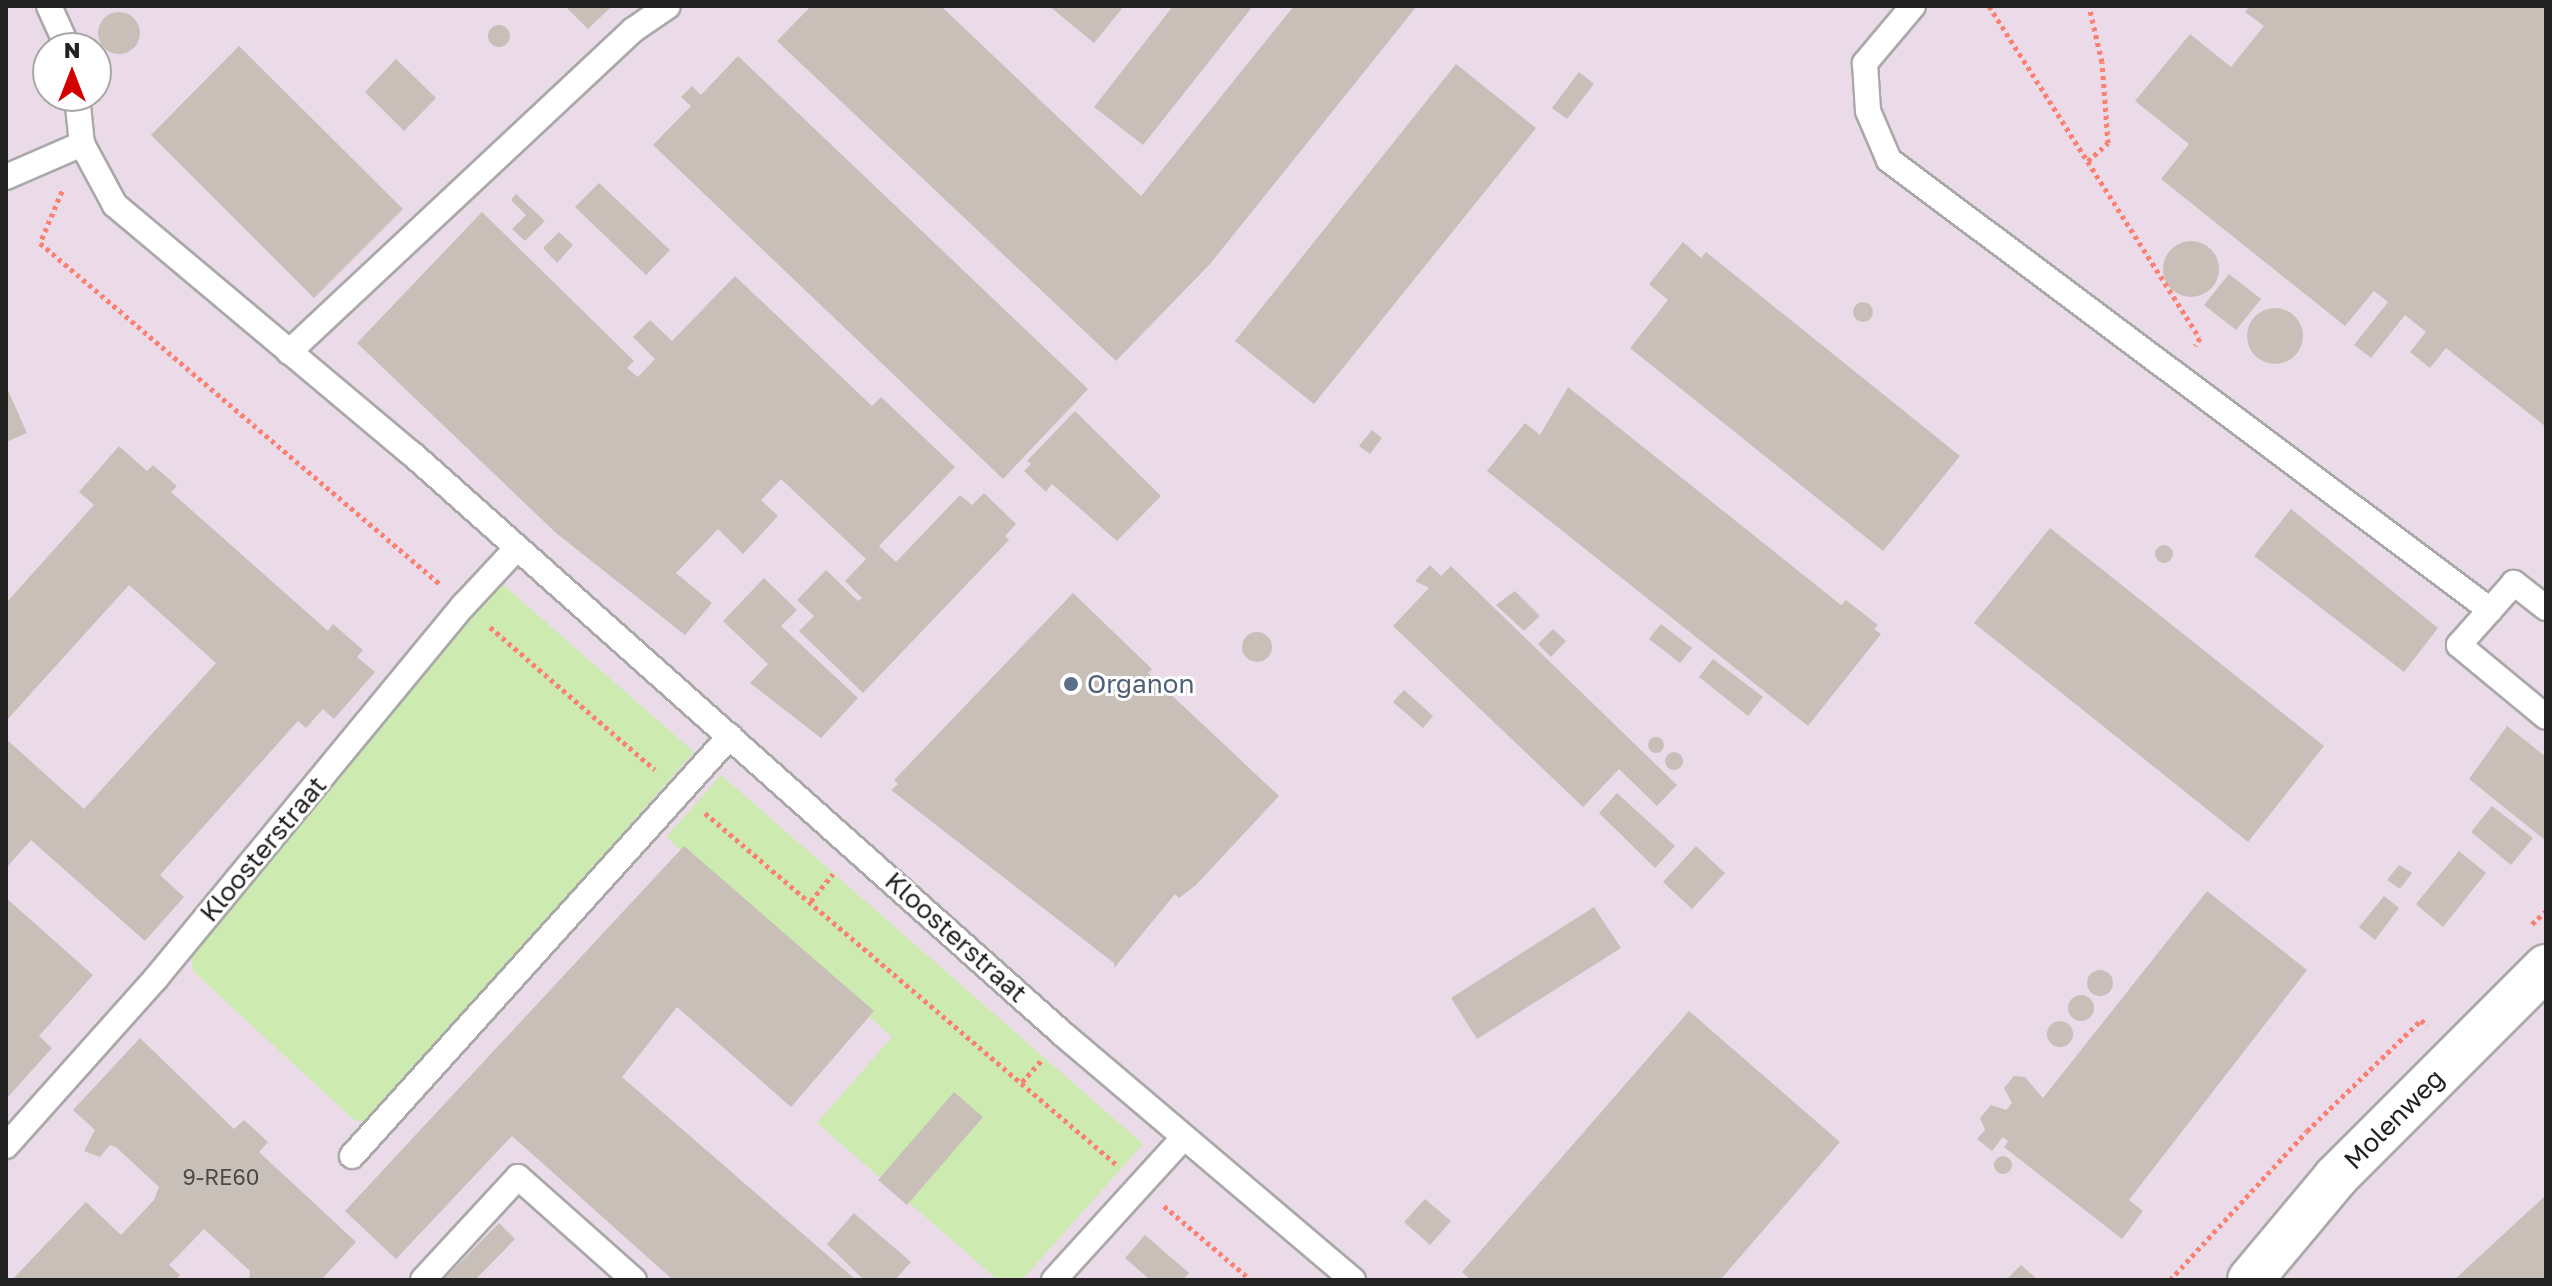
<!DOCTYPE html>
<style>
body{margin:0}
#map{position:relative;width:2552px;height:1286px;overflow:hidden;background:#f2efe9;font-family:"Golos Text",sans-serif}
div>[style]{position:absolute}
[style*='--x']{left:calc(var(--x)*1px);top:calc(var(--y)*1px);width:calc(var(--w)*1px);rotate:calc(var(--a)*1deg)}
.industrial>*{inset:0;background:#ebdbe8}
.grass>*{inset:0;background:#cdebb0}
.building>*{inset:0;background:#c7bfb8}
.round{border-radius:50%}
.path>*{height:5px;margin-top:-2.5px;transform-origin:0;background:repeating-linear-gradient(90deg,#fa8072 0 4px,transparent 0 8px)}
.roads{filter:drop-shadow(2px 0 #a9a9a9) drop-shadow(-2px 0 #a9a9a9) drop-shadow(0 2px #a9a9a9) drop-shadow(0 -2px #a9a9a9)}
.service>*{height:24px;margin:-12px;padding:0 12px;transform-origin:12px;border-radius:12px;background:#fff}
.minor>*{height:44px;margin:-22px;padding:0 22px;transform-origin:22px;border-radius:22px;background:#fff}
.dots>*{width:22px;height:22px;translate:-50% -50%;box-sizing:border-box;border:4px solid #fff;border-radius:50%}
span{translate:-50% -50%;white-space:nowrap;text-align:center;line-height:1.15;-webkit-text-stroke:6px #fff;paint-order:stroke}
.number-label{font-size:22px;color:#4b4948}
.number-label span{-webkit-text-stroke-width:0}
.service-label{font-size:26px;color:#4e5e75}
.left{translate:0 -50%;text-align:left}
.street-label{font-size:26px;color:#222}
.frame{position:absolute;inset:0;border:8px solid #222;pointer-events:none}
.north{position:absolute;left:32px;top:32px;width:80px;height:80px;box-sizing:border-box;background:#fff;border:2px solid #a7a7a7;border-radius:50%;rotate:0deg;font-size:22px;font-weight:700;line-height:32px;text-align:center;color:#222}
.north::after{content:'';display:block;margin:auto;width:28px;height:36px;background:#d40000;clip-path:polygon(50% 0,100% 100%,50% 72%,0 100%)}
</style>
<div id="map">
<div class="industrial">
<div style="clip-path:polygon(evenodd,6px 6px,2546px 6px,2546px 1280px,6px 1280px,6px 6px,48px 48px,96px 48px,96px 96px,48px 96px,48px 48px)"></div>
</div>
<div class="grass">
<div style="clip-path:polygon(500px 582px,694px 752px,368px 1122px,354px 1120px,193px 971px,191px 956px)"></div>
<div style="clip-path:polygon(721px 775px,1143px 1144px,1022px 1280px,998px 1280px,817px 1123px,892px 1037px,666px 837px)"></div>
</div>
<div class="building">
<div style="clip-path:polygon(565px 6px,612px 6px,588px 29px)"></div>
<div style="clip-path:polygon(811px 6px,941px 6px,1141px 196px,1294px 6px,1417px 6px,1210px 264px,1116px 361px,777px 41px)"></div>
<div style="clip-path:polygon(1049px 6px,1124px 6px,1094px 43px)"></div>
<div style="clip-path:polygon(1173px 6px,1253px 6px,1143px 145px,1094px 107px)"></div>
<div style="clip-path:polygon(2250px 6px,2546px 6px,2546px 427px,2446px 348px,2430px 368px,2410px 352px,2426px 332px,2405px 315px,2371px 358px,2354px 345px,2388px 302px,2374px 291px,2345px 326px,2161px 179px,2189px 144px,2135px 101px,2190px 34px,2231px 67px,2264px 26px,2245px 12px)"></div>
<div class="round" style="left:98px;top:12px;width:42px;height:42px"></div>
<div class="round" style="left:488px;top:25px;width:22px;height:22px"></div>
<div style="clip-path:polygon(239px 46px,403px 209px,314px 298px,151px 135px)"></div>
<div style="clip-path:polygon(738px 56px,1088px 389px,1003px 479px,653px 145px,691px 106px,681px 97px,692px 86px,701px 95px)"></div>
<div style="clip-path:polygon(396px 59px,436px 98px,404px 131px,365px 92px)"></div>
<div style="clip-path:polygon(1456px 64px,1536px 128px,1314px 404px,1235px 341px)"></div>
<div style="clip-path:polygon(1579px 72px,1594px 84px,1567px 119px,1552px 108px)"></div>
<div style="clip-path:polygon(599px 183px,670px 250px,646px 275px,575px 207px)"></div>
<div style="clip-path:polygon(516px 194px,545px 221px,525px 241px,512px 229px,526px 215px,511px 200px)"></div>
<div style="clip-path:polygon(482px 212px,634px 361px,627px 368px,638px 377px,655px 359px,633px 337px,650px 320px,672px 341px,735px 276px,872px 406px,881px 397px,955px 467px,879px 546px,896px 562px,960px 495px,972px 505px,984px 493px,1016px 524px,1005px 536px,1009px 540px,863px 693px,799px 631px,814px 616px,797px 600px,826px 570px,858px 601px,862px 598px,845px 581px,866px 559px,781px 479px,761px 500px,778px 516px,743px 554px,718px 529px,676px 573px,712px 603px,685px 635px,556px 533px,357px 343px)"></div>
<div style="clip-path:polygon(559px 232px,573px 245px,557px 263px,543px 248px)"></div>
<div class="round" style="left:2163px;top:241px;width:56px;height:56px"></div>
<div style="clip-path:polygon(1683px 242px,1701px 258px,1706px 252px,1960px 456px,1883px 551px,1630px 348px,1668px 300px,1649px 284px)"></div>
<div style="clip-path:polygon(2229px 274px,2261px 299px,2236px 330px,2204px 305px)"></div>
<div class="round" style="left:1853px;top:302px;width:20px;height:20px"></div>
<div class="round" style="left:2247px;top:308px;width:56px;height:56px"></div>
<div style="clip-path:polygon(6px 386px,27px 433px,6px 442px)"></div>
<div style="clip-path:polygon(1568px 387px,1841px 605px,1846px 600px,1878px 625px,1874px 629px,1881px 634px,1808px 726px,1487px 471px,1525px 423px,1540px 435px)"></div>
<div style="clip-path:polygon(1075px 411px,1161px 496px,1117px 541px,1052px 484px,1046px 492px,1024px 471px,1031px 464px,1027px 461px)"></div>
<div style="clip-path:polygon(1372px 430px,1382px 438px,1370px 454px,1359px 446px)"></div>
<div style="clip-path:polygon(119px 446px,147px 471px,153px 465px,177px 486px,171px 492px,328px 631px,333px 624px,363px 650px,357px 657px,375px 672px,334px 719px,323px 709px,306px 728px,298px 721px,160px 875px,184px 897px,145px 941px,31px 840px,6px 868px,6px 739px,84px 809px,216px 663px,129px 585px,6px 721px,6px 603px,94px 505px,79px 492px)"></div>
<div style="clip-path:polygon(2291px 509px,2438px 628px,2404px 672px,2254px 556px)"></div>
<div style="clip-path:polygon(2050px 528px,2324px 746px,2248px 842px,1974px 623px)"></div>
<div class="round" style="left:2155px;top:545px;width:18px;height:18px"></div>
<div style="clip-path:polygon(1430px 565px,1441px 576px,1451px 566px,1677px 785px,1657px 806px,1619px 769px,1583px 807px,1393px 626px,1429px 588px,1415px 581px)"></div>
<div style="clip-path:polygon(764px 578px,797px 610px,781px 626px,858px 698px,821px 738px,750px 683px,768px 664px,723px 621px)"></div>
<div style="clip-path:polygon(1515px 591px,1540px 616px,1524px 631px,1496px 605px)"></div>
<div style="clip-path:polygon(1073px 593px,1152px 669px,1148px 673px,1279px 796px,1196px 885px,1179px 898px,1175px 894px,1114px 968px,1114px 963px,891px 790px,898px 784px,894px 780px)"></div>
<div style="clip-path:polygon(1661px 624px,1692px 648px,1680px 663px,1649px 639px)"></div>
<div style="clip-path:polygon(1553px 629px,1566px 641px,1551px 657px,1538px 644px)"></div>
<div class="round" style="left:1242px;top:632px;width:30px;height:30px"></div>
<div style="clip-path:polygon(1713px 659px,1763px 697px,1748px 716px,1699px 677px)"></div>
<div style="clip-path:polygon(1404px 690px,1433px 716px,1423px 728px,1393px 702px)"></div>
<div style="clip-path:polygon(2507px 726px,2546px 757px,2546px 841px,2469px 779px)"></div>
<div class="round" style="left:1648px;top:737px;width:16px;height:16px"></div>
<div class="round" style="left:1665px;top:752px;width:18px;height:18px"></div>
<div style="clip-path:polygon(1617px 793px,1675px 846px,1655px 868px,1599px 813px)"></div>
<div style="clip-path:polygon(2492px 806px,2533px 838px,2511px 865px,2471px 832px)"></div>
<div style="clip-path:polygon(684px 846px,874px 1011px,791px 1107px,677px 1007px,622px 1077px,856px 1280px,673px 1280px,512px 1136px,396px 1259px,345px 1211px)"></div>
<div style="clip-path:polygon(1696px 846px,1725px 873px,1692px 909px,1663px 882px)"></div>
<div style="clip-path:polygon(2459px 851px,2486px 873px,2443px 927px,2416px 904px)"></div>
<div style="clip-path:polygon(2399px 865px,2412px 873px,2400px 889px,2387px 880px)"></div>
<div style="clip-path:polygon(2207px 891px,2307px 970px,2129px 1200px,2143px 1211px,2122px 1239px,2004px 1147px,2008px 1141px,2003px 1137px,1992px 1151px,1977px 1139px,1985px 1130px,1980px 1118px,1991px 1105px,2006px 1110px,2012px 1103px,2004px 1088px,2014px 1076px,2025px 1077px,2043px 1098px)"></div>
<div style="clip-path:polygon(2384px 896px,2399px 908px,2375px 940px,2359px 927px)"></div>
<div style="clip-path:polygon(6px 898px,93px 975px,39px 1036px,52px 1048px,6px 1099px)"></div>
<div style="clip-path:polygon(1594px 907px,1621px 948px,1477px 1039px,1451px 998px)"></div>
<div class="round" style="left:2087px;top:970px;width:26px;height:26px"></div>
<div class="round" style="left:2068px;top:995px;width:26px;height:26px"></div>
<div style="clip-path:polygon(1689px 1011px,1840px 1142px,1720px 1280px,1471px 1280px,1462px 1272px)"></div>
<div class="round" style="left:2047px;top:1021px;width:26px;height:26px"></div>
<div style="clip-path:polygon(140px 1038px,234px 1129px,244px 1120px,268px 1142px,259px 1152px,356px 1242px,321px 1280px,249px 1280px,250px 1271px,204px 1229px,169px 1265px,180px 1275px,175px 1280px,12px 1280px,86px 1202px,121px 1235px,154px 1200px,159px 1187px,116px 1147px,110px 1145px,100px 1157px,84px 1151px,95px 1130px,73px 1110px)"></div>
<div style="clip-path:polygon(954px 1092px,983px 1117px,907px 1205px,878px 1180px)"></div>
<div class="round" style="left:1994px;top:1156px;width:18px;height:18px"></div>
<div style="clip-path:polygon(2546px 1195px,2546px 1280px,2454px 1280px)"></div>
<div style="clip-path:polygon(1425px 1199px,1451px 1221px,1430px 1245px,1404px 1222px)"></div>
<div style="clip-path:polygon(854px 1213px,911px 1262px,895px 1280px,864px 1280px,827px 1244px)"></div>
<div style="clip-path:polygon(499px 1223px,515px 1239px,475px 1280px,443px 1280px)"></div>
<div style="clip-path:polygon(1145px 1235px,1189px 1273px,1183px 1280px,1150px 1280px,1125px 1258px)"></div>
<div style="clip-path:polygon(2021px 1265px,2038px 1280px,2006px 1280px)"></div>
</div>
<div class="path">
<div style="--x:1989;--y:6;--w:393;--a:57.6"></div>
<div style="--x:2200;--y:338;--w:9;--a:122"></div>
<div style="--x:2088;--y:161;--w:27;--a:-42"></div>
<div style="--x:2108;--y:143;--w:81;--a:-94.2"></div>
<div style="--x:2102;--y:62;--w:57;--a:-103.1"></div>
<div style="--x:62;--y:191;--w:56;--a:112.9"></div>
<div style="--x:40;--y:243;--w:526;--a:40.45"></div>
<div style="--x:490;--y:627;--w:218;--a:40.9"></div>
<div style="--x:705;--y:813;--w:542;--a:40.51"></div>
<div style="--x:811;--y:901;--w:35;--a:-51"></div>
<div style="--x:2532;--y:924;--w:19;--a:-43"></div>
<div style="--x:1022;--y:1082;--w:31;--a:-48"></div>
<div style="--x:1164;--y:1206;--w:114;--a:40.4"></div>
<div style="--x:2170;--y:1280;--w:202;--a:-47.4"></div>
<div style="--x:2307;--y:1131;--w:159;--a:-44.2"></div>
<div style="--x:2421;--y:1020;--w:8;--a:45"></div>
</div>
<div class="roads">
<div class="service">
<div style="--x:49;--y:6;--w:46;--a:65.7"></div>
<div style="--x:1913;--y:6;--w:75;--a:130.1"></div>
<div style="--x:1865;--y:63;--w:48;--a:86.4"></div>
<div style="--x:1868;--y:111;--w:53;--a:66.8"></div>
<div style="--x:1889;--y:160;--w:751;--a:36.82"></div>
<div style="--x:77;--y:96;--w:48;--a:84.1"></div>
<div style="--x:6;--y:177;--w:83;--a:-23.5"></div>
<div style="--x:82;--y:144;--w:69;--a:61.6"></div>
<div style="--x:115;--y:205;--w:386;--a:40"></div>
<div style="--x:411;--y:453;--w:875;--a:41.71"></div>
<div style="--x:1064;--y:1035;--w:379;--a:40.3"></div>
<div style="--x:289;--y:352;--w:471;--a:-43.1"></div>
<div style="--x:633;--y:30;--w:42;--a:-34.4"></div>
<div style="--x:2546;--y:608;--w:41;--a:-142"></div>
<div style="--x:2514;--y:583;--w:83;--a:131.6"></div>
<div style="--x:2459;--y:645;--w:113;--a:39.6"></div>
<div style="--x:6;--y:1146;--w:225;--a:-48.2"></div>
<div style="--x:156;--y:978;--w:484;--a:-50.5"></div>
<div style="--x:464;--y:605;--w:76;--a:-47.1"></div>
<div style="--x:352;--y:1156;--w:565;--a:-48.01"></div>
<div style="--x:423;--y:1280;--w:140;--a:-47.3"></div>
<div style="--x:518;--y:1177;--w:155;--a:41.6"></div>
<div style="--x:1054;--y:1280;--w:193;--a:-47.7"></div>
</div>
<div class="minor">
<div style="--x:2250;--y:1280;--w:134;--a:-50.1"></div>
<div style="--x:2336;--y:1177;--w:297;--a:-45"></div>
</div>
</div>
<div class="dots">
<div style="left:1071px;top:684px;background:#5c6f8a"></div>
</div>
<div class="number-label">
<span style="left:221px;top:1177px">9-RE60</span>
</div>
<div class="service-label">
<span class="left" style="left:1087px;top:684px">Organon</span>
</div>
<div class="street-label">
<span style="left:263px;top:849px;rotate:-50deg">Kloosterstraat</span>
<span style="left:956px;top:937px;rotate:42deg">Kloosterstraat</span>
<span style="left:2394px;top:1119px;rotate:-45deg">Molenweg</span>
</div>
<div class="frame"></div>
<div class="north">N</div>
</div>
